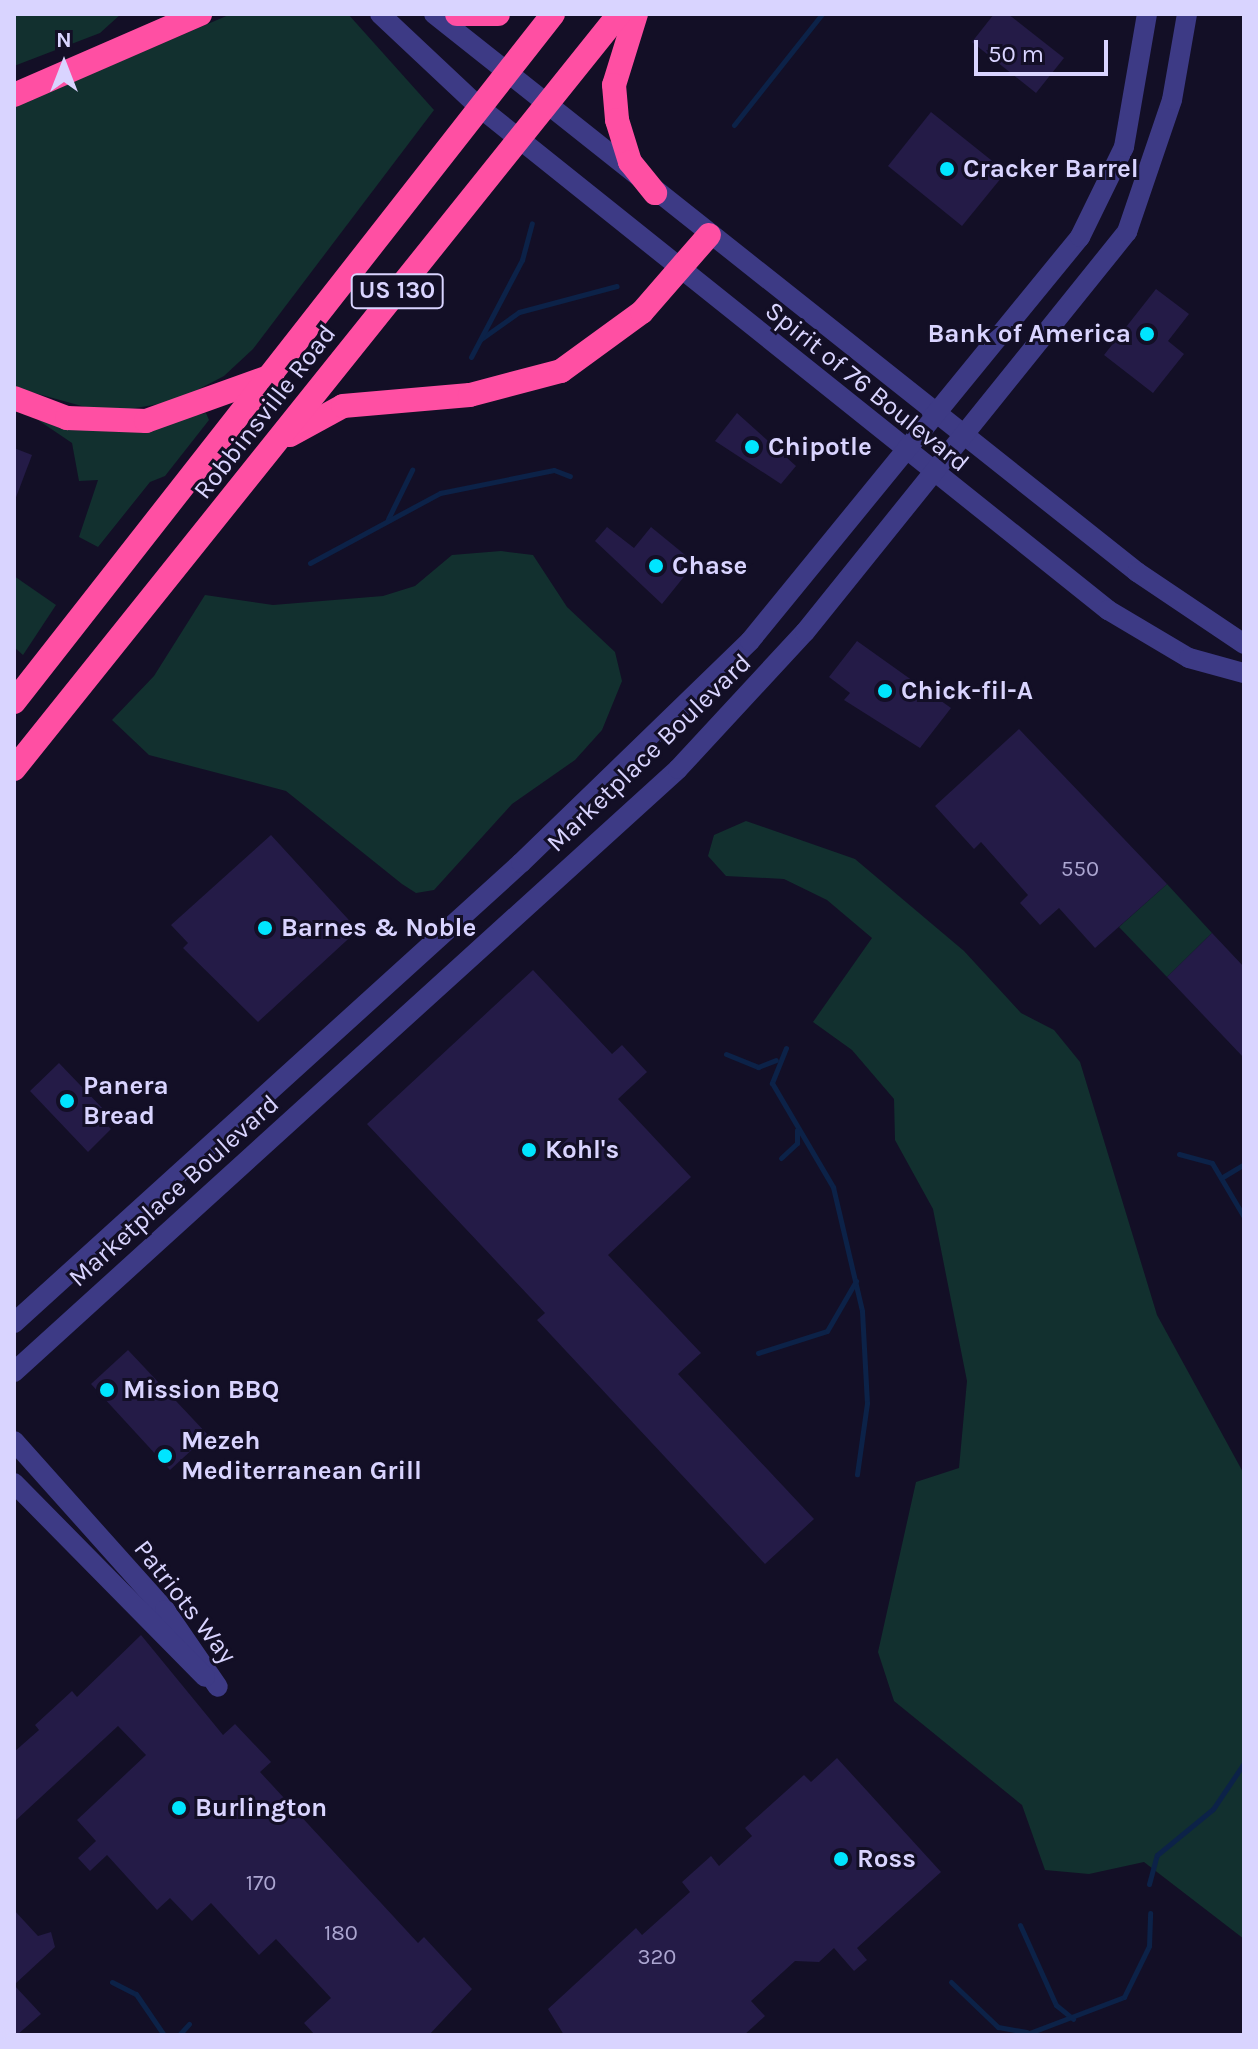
<!DOCTYPE html>
<style>
body{margin:0}
#map{position:relative;width:1258px;height:2049px;overflow:hidden;background:#130f26;font-family:Karla,sans-serif}
div>[style]{position:absolute}
[style*='--x']{left:calc(var(--x)*1px);top:calc(var(--y)*1px);width:calc(var(--w)*1px);rotate:calc(var(--a)*1deg)}
.green>*{inset:0;background:#12302f}
.stream>*{height:5px;margin:-2.5px;padding:0 2.5px;transform-origin:2.5px;border-radius:2.5px;background:#0c2248}
.building>*{inset:0;background:#241b47}
.minor>*{height:20px;margin:-10px;padding:0 10px;transform-origin:10px;border-radius:10px;background:#3d3a85}
.highway>*{height:24px;margin:-12px;padding:0 12px;transform-origin:12px;border-radius:12px;background:#ff4fa3}
.dots>*{width:22px;height:22px;translate:-50% -50%;box-sizing:border-box;border:4px solid #130f26;border-radius:50%}
span{translate:-50% -50%;white-space:nowrap;text-align:center;line-height:1.15;-webkit-text-stroke:6px #130f26;paint-order:stroke}
.number-label{font-size:22px;color:#aca6d1}
.number-label span{-webkit-text-stroke-width:0}
.shield-label span{padding:2px 6px;background:#130f26;border:2px solid;border-radius:6px;-webkit-text-stroke-width:0}
.shield-label{font-size:24px;color:#d9d4ff;font-weight:700}
.poi-label{font-size:26px;color:#d9d4ff;font-weight:700}
.left{translate:0 -50%;text-align:left}
.right{translate:-100% -50%;text-align:right}
.street-label{font-size:26px;color:#d9d4ff}
.frame{position:absolute;inset:0;border:16px solid #d9d4ff;pointer-events:none}
.north{position:absolute;left:24px;top:24px;width:80px;height:80px;-webkit-text-stroke:6px #130f26;paint-order:stroke;rotate:0deg;font-size:22px;font-weight:700;line-height:32px;text-align:center;color:#d9d4ff}
.north::after{content:'';display:block;margin:auto;width:28px;height:36px;background:#d9d4ff;clip-path:polygon(50% 0,100% 100%,50% 72%,0 100%)}
.scale{position:absolute;left:974px;top:40px;width:134px;height:36px;box-sizing:border-box;border:4px solid #d9d4ff;border-top:0;padding-left:10px;font-size:24px;line-height:28px;white-space:nowrap;color:#d9d4ff;-webkit-text-stroke:6px #130f26;paint-order:stroke}
</style>
<div id="map">
<div class="green">
<div style="clip-path:polygon(14px 14px,121px 14px,100px 33px,14px 66px)"></div>
<div style="clip-path:polygon(231px 14px,348px 14px,434px 110px,253px 349px,224px 376px,176px 401px,107px 413px,20px 389px,14px 385px,14px 107px)"></div>
<div style="clip-path:polygon(206px 413px,209px 420px,165px 476px,150px 482px,98px 547px,79px 537px,98px 480px,79px 481px,72px 443px,38px 420px,116px 432px)"></div>
<div style="clip-path:polygon(501px 551px,533px 555px,567px 607px,615px 652px,622px 681px,602px 730px,575px 760px,512px 804px,434px 890px,416px 893px,402px 884px,286px 791px,149px 755px,112px 720px,154px 676px,205px 595px,273px 605px,383px 596px,415px 586px,452px 555px)"></div>
<div style="clip-path:polygon(14px 576px,56px 605px,23px 655px,14px 647px)"></div>
<div style="clip-path:polygon(746px 821px,855px 859px,964px 951px,1021px 1013px,1054px 1030px,1080px 1062px,1157px 1315px,1244px 1474px,1244px 1939px,1144px 1862px,1089px 1874px,1045px 1870px,1022px 1805px,894px 1701px,878px 1652px,916px 1482px,959px 1468px,967px 1381px,933px 1209px,895px 1140px,894px 1099px,852px 1050px,813px 1022px,872px 938px,827px 900px,784px 879px,726px 876px,708px 856px,714px 835px)"></div>
<div style="clip-path:polygon(1167px 884px,1212px 933px,1167px 977px,1119px 927px)"></div>
</div>
<div class="stream">
<div style="--x:734;--y:125;--w:142;--a:-51.6"></div>
<div style="--x:481;--y:339;--w:47;--a:-35.4"></div>
<div style="--x:519;--y:312;--w:101;--a:-14.9"></div>
<div style="--x:471;--y:357;--w:110;--a:-62.3"></div>
<div style="--x:522;--y:260;--w:38;--a:-75"></div>
<div style="--x:388;--y:519;--w:55;--a:-63.9"></div>
<div style="--x:310;--y:563;--w:148;--a:-28.3"></div>
<div style="--x:440;--y:493;--w:116;--a:-11.4"></div>
<div style="--x:554;--y:470;--w:17;--a:21"></div>
<div style="--x:786;--y:1048;--w:38;--a:112"></div>
<div style="--x:772;--y:1083;--w:121;--a:59.6"></div>
<div style="--x:833;--y:1187;--w:127;--a:76.8"></div>
<div style="--x:862;--y:1311;--w:92;--a:86.9"></div>
<div style="--x:867;--y:1403;--w:72;--a:98"></div>
<div style="--x:726;--y:1054;--w:35;--a:22"></div>
<div style="--x:758;--y:1067;--w:19;--a:-21"></div>
<div style="--x:1179;--y:1154;--w:34;--a:15"></div>
<div style="--x:1212;--y:1163;--w:63;--a:59.3"></div>
<div style="--x:781;--y:1158;--w:22;--a:-43"></div>
<div style="--x:797;--y:1143;--w:13;--a:-90"></div>
<div style="--x:1221;--y:1178;--w:27;--a:-31"></div>
<div style="--x:758;--y:1353;--w:72;--a:-17.7"></div>
<div style="--x:827;--y:1331;--w:58;--a:-59.9"></div>
<div style="--x:1149;--y:1884;--w:30;--a:-75"></div>
<div style="--x:1157;--y:1855;--w:72;--a:-39.4"></div>
<div style="--x:1213;--y:1809;--w:55;--a:-56"></div>
<div style="--x:1020;--y:1925;--w:88;--a:65.8"></div>
<div style="--x:1056;--y:2005;--w:22;--a:39"></div>
<div style="--x:112;--y:1982;--w:27;--a:27"></div>
<div style="--x:136;--y:1994;--w:50;--a:55.7"></div>
<div style="--x:951;--y:1982;--w:65;--a:43.8"></div>
<div style="--x:998;--y:2027;--w:29;--a:10"></div>
<div style="--x:179;--y:2035;--w:15;--a:-48"></div>
<div style="--x:1024;--y:2035;--w:107;--a:-20.8"></div>
<div style="--x:1124;--y:1997;--w:57;--a:-63.9"></div>
<div style="--x:1149;--y:1946;--w:33;--a:-88"></div>
</div>
<div class="building">
<div style="clip-path:polygon(994px 14px,1008px 14px,1064px 58px,1036px 93px,972px 42px)"></div>
<div style="clip-path:polygon(931px 112px,1006px 172px,962px 226px,888px 166px)"></div>
<div style="clip-path:polygon(1156px 289px,1189px 314px,1168px 341px,1184px 354px,1153px 393px,1104px 355px)"></div>
<div style="clip-path:polygon(737px 413px,796px 466px,781px 484px,715px 441px)"></div>
<div style="clip-path:polygon(14px 448px,32px 455px,15px 500px,14px 499px)"></div>
<div style="clip-path:polygon(607px 527px,634px 548px,651px 527px,695px 563px,662px 604px,595px 541px)"></div>
<div style="clip-path:polygon(857px 641px,951px 708px,920px 748px,844px 700px,850px 693px,829px 677px)"></div>
<div style="clip-path:polygon(1019px 729px,1167px 884px,1095px 948px,1059px 908px,1040px 925px,1020px 903px,1028px 895px,981px 842px,974px 849px,935px 806px)"></div>
<div style="clip-path:polygon(271px 835px,358px 930px,258px 1022px,183px 948px,188px 943px,171px 925px)"></div>
<div style="clip-path:polygon(1212px 933px,1244px 967px,1244px 1058px,1167px 977px)"></div>
<div style="clip-path:polygon(533px 970px,612px 1054px,622px 1045px,647px 1072px,618px 1099px,691px 1177px,608px 1255px,701px 1353px,678px 1374px,814px 1519px,765px 1564px,537px 1320px,545px 1313px,367px 1124px)"></div>
<div style="clip-path:polygon(59px 1063px,105px 1111px,99px 1117px,111px 1129px,88px 1152px,30px 1091px)"></div>
<div style="clip-path:polygon(128px 1350px,208px 1435px,170px 1470px,91px 1384px)"></div>
<div style="clip-path:polygon(141px 1635px,223px 1735px,235px 1724px,271px 1762px,260px 1772px,418px 1943px,424px 1937px,472px 1989px,429px 2035px,315px 2035px,304px 2023px,331px 1998px,276px 1939px,259px 1955px,211px 1903px,192px 1921px,170px 1898px,157px 1910px,107px 1855px,90px 1871px,78px 1858px,96px 1841px,77px 1820px,146px 1755px,118px 1726px,14px 1822px,14px 1752px,39px 1730px,35px 1725px,72px 1691px,77px 1697px)"></div>
<div style="clip-path:polygon(837px 1758px,941px 1872px,857px 1948px,867px 1960px,854px 1971px,834px 1948px,819px 1962px,795px 1961px,751px 2001px,765px 2016px,744px 2035px,564px 2035px,548px 2009px,636px 1928px,642px 1935px,690px 1892px,682px 1882px,711px 1856px,719px 1866px,752px 1836px,745px 1828px,804px 1775px,811px 1782px)"></div>
<div style="clip-path:polygon(14px 1910px,38px 1936px,51px 1932px,55px 1947px,14px 1985px)"></div>
<div style="clip-path:polygon(14px 1985px,41px 2014px,17px 2035px,14px 2035px)"></div>
</div>
<div class="minor">
<div style="--x:380;--y:14;--w:134;--a:43.2"></div>
<div style="--x:478;--y:106;--w:807;--a:38.66"></div>
<div style="--x:1108;--y:610;--w:94;--a:30.7"></div>
<div style="--x:1189;--y:658;--w:57;--a:15.3"></div>
<div style="--x:434;--y:14;--w:898;--a:38.44"></div>
<div style="--x:1137;--y:572;--w:129;--a:33.9"></div>
<div style="--x:14;--y:1323;--w:685;--a:-42.22"></div>
<div style="--x:521;--y:863;--w:319;--a:-44.1"></div>
<div style="--x:750;--y:641;--w:522;--a:-50.76"></div>
<div style="--x:1080;--y:237;--w:100;--a:-63.9"></div>
<div style="--x:1124;--y:147;--w:135;--a:-80.2"></div>
<div style="--x:14;--y:1372;--w:897;--a:-42.24"></div>
<div style="--x:678;--y:769;--w:187;--a:-47.2"></div>
<div style="--x:805;--y:632;--w:514;--a:-51.17"></div>
<div style="--x:1127;--y:232;--w:139;--a:-71.2"></div>
<div style="--x:1172;--y:100;--w:87;--a:-80.1"></div>
<div style="--x:14;--y:1441;--w:227;--a:48.2"></div>
<div style="--x:165;--y:1610;--w:93;--a:55.5"></div>
<div style="--x:14;--y:1483;--w:272;--a:45.4"></div>
</div>
<div class="highway">
<div style="--x:457;--y:14;--w:41;--a:0"></div>
<div style="--x:636;--y:14;--w:74;--a:107.2"></div>
<div style="--x:614;--y:85;--w:35;--a:85"></div>
<div style="--x:617;--y:120;--w:44;--a:72.8"></div>
<div style="--x:630;--y:162;--w:40;--a:51"></div>
<div style="--x:14;--y:95;--w:203;--a:-23.5"></div>
<div style="--x:14;--y:398;--w:57;--a:20.7"></div>
<div style="--x:67;--y:418;--w:79;--a:2.2"></div>
<div style="--x:146;--y:421;--w:134;--a:-19.7"></div>
<div style="--x:290;--y:435;--w:60;--a:-28.7"></div>
<div style="--x:343;--y:406;--w:127;--a:-5"></div>
<div style="--x:470;--y:395;--w:94;--a:-14.8"></div>
<div style="--x:561;--y:371;--w:100;--a:-36.1"></div>
<div style="--x:642;--y:312;--w:102;--a:-49"></div>
<div style="--x:14;--y:702;--w:874;--a:-51.92"></div>
<div style="--x:14;--y:769;--w:967;--a:-51.29"></div>
</div>
<div class="dots">
<div style="left:947px;top:169px;background:#00e5ff"></div>
<div style="left:1147px;top:334px;background:#00e5ff"></div>
<div style="left:752px;top:447px;background:#00e5ff"></div>
<div style="left:656px;top:566px;background:#00e5ff"></div>
<div style="left:885px;top:691px;background:#00e5ff"></div>
<div style="left:265px;top:928px;background:#00e5ff"></div>
<div style="left:67px;top:1101px;background:#00e5ff"></div>
<div style="left:529px;top:1150px;background:#00e5ff"></div>
<div style="left:107px;top:1390px;background:#00e5ff"></div>
<div style="left:165px;top:1456px;background:#00e5ff"></div>
<div style="left:179px;top:1808px;background:#00e5ff"></div>
<div style="left:841px;top:1859px;background:#00e5ff"></div>
</div>
<div class="number-label">
<span style="left:1080px;top:870px">550</span>
<span style="left:261px;top:1884px">170</span>
<span style="left:341px;top:1934px">180</span>
<span style="left:657px;top:1958px">320</span>
</div>
<div class="shield-label">
<span style="left:397px;top:291px">US 130</span>
</div>
<div class="poi-label">
<span class="left" style="left:963px;top:169px">Cracker Barrel</span>
<span class="right" style="left:1131px;top:334px">Bank of America</span>
<span class="left" style="left:768px;top:447px">Chipotle</span>
<span class="left" style="left:672px;top:566px">Chase</span>
<span class="left" style="left:901px;top:691px">Chick-fil-A</span>
<span class="left" style="left:281px;top:928px">Barnes &amp; Noble</span>
<span class="left" style="left:83px;top:1101px">Panera<br>Bread</span>
<span class="left" style="left:545px;top:1150px">Kohl's</span>
<span class="left" style="left:123px;top:1390px">Mission BBQ</span>
<span class="left" style="left:181px;top:1456px">Mezeh<br>Mediterranean Grill</span>
<span class="left" style="left:195px;top:1808px">Burlington</span>
<span class="left" style="left:857px;top:1859px">Ross</span>
</div>
<div class="street-label">
<span style="left:867px;top:387px;rotate:39deg">Spirit of 76 Boulevard</span>
<span style="left:265px;top:412px;rotate:-52deg">Robbinsville Road</span>
<span style="left:649px;top:753px;rotate:-44deg">Marketplace Boulevard</span>
<span style="left:174px;top:1191px;rotate:-42deg">Marketplace Boulevard</span>
<span style="left:185px;top:1602px;rotate:52deg">Patriots Way</span>
</div>
<div class="frame"></div>
<div class="north">N</div>
<div class="scale">50 m</div>
</div>
